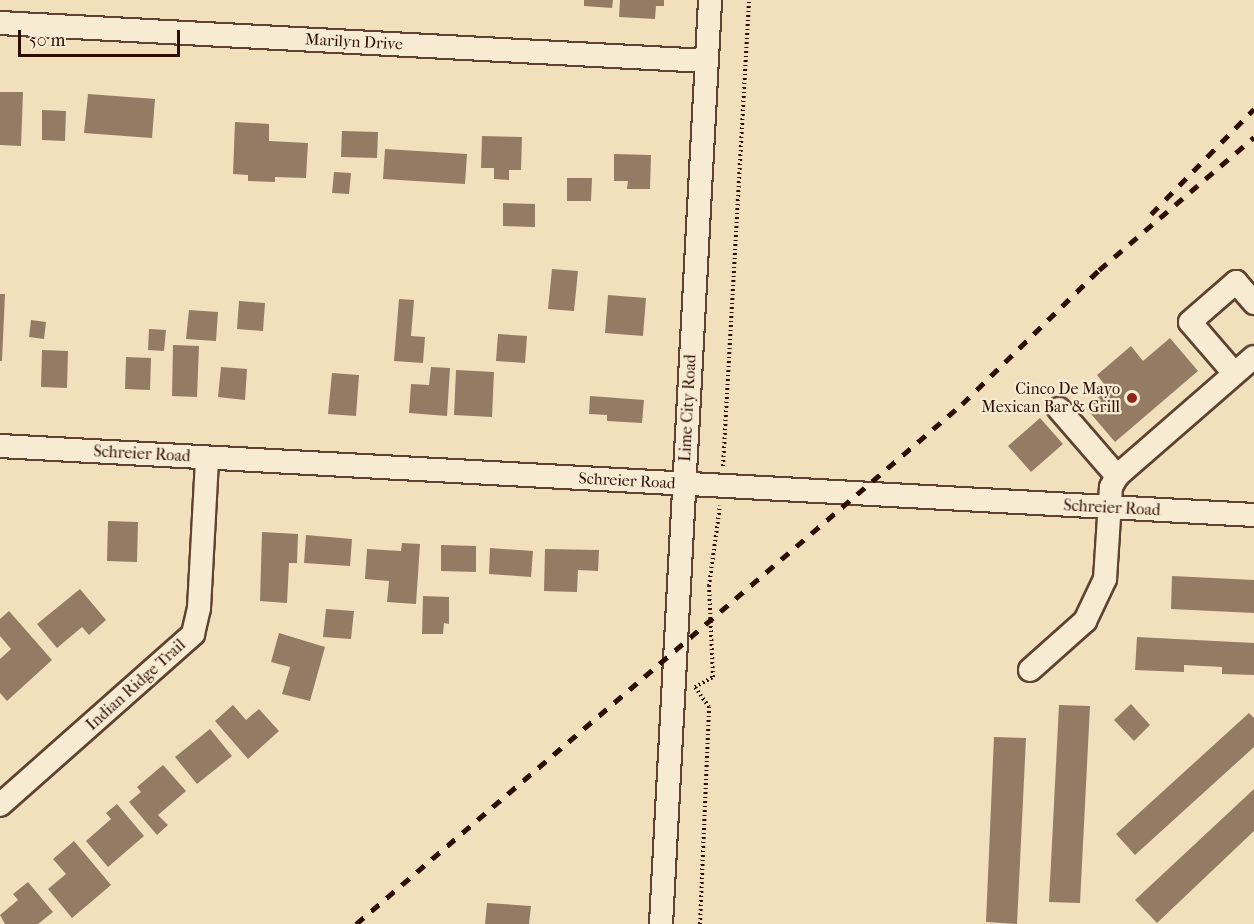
<!DOCTYPE html>
<style>
body{margin:0}
#map{position:relative;width:1254px;height:924px;overflow:hidden;background:#f2e0bd;font-family:"IM FELL French Canon",serif}
div>[style]{position:absolute}
[style*='--x']{left:calc(var(--x)*1px);top:calc(var(--y)*1px);width:calc(var(--w)*1px);rotate:calc(var(--a)*1deg)}
.building>*{inset:0;background:#947b63}
.path>*{height:4px;margin-top:-2px;transform-origin:0;background:repeating-linear-gradient(90deg,#2e0d02 0 1.5px,transparent 0 4.5px)}
.roads{filter:drop-shadow(2px 0 #5f4231) drop-shadow(-2px 0 #5f4231) drop-shadow(0 2px #5f4231) drop-shadow(0 -2px #5f4231)}
.minor>*{height:22px;margin:-11px;padding:0 11px;transform-origin:11px;border-radius:11px;background:#f7ebd4}
.rail>*{height:4.5px;margin-top:-2.25px;transform-origin:0;background:repeating-linear-gradient(90deg,#2e0d02 0 10px,transparent 0 20px)}
.dots>*{width:16px;height:16px;translate:-50% -50%;box-sizing:border-box;border:3px solid #f7ebd4;border-radius:50%}
span{translate:-50% -50%;white-space:nowrap;text-align:center;line-height:1.15;-webkit-text-stroke:4.5px #f7ebd4;paint-order:stroke}
.street-label{font-size:16px;color:#2e0d02}
.poi-label{font-size:16px;color:#2e0d02}
.right{translate:-100% -50%;text-align:right}
.scale{position:absolute;left:18px;top:30px;width:162px;height:27px;box-sizing:border-box;border:3px solid #2e0d02;border-top:0;padding-left:8px;font-size:18px;line-height:21px;white-space:nowrap;color:#2e0d02;-webkit-text-stroke:4px #f7ebd4;paint-order:stroke}
</style>
<div id="map">
<div class="building">
<div style="clip-path:polygon(584px 0,613px 0,612px 8px,584px 6px)"></div>
<div style="clip-path:polygon(620px 0,664px 0,664px 6px,656px 6px,655px 19px,619px 17px)"></div>
<div style="clip-path:polygon(0 92px,23px 92px,21px 146px,0 145px)"></div>
<div style="clip-path:polygon(88px 94px,155px 99px,152px 138px,84px 133px)"></div>
<div style="clip-path:polygon(42px 110px,66px 111px,65px 141px,42px 140px)"></div>
<div style="clip-path:polygon(235px 122px,269px 124px,269px 141px,308px 143px,306px 178px,275px 177px,275px 182px,248px 181px,248px 175px,233px 174px)"></div>
<div style="clip-path:polygon(342px 131px,378px 132px,377px 158px,341px 157px)"></div>
<div style="clip-path:polygon(482px 136px,522px 137px,521px 170px,509px 170px,509px 180px,494px 179px,494px 168px,481px 168px)"></div>
<div style="clip-path:polygon(385px 149px,467px 154px,465px 184px,383px 179px)"></div>
<div style="clip-path:polygon(614px 154px,651px 155px,650px 189px,627px 189px,628px 181px,614px 181px)"></div>
<div style="clip-path:polygon(334px 172px,351px 173px,349px 194px,332px 193px)"></div>
<div style="clip-path:polygon(567px 178px,592px 178px,591px 201px,567px 201px)"></div>
<div style="clip-path:polygon(503px 203px,535px 204px,535px 227px,503px 226px)"></div>
<div style="clip-path:polygon(552px 269px,578px 271px,574px 311px,548px 309px)"></div>
<div style="clip-path:polygon(0 294px,5px 294px,2px 361px,0 361px)"></div>
<div style="clip-path:polygon(608px 295px,646px 298px,643px 336px,605px 333px)"></div>
<div style="clip-path:polygon(399px 299px,414px 300px,411px 336px,425px 337px,423px 363px,394px 361px)"></div>
<div style="clip-path:polygon(239px 301px,265px 303px,263px 331px,237px 329px)"></div>
<div style="clip-path:polygon(189px 310px,218px 312px,216px 341px,186px 339px)"></div>
<div style="clip-path:polygon(31px 320px,46px 322px,44px 339px,29px 337px)"></div>
<div style="clip-path:polygon(149px 329px,166px 330px,164px 351px,148px 350px)"></div>
<div style="clip-path:polygon(498px 334px,527px 336px,525px 363px,496px 361px)"></div>
<div style="clip-path:polygon(1170px 338px,1198px 371px,1115px 442px,1086px 408px,1108px 389px,1097px 375px,1131px 346px,1143px 361px)"></div>
<div style="clip-path:polygon(173px 345px,199px 346px,197px 397px,172px 396px)"></div>
<div style="clip-path:polygon(42px 350px,68px 351px,67px 388px,41px 387px)"></div>
<div style="clip-path:polygon(126px 357px,151px 358px,150px 390px,125px 389px)"></div>
<div style="clip-path:polygon(221px 367px,247px 369px,245px 400px,218px 397px)"></div>
<div style="clip-path:polygon(431px 367px,450px 368px,447px 416px,409px 413px,411px 384px,429px 385px)"></div>
<div style="clip-path:polygon(456px 370px,494px 372px,492px 417px,454px 415px)"></div>
<div style="clip-path:polygon(332px 373px,359px 375px,356px 416px,328px 414px)"></div>
<div style="clip-path:polygon(590px 396px,644px 400px,642px 423px,607px 421px,607px 415px,589px 414px)"></div>
<div style="clip-path:polygon(1040px 418px,1063px 444px,1031px 472px,1008px 446px)"></div>
<div style="clip-path:polygon(108px 521px,138px 522px,137px 562px,107px 561px)"></div>
<div style="clip-path:polygon(262px 532px,298px 534px,297px 563px,289px 563px,287px 603px,260px 601px)"></div>
<div style="clip-path:polygon(306px 535px,352px 539px,350px 566px,304px 563px)"></div>
<div style="clip-path:polygon(402px 543px,420px 544px,416px 604px,387px 602px,389px 581px,365px 579px,367px 549px,401px 551px)"></div>
<div style="clip-path:polygon(441px 545px,476px 546px,476px 572px,441px 571px)"></div>
<div style="clip-path:polygon(490px 548px,533px 551px,531px 577px,489px 574px)"></div>
<div style="clip-path:polygon(545px 549px,599px 550px,598px 571px,578px 570px,577px 592px,544px 591px)"></div>
<div style="clip-path:polygon(1172px 576px,1254px 580px,1254px 613px,1171px 609px)"></div>
<div style="clip-path:polygon(80px 589px,106px 620px,89px 635px,82px 627px,57px 648px,37px 624px)"></div>
<div style="clip-path:polygon(423px 596px,449px 597px,449px 624px,444px 623px,443px 634px,422px 634px)"></div>
<div style="clip-path:polygon(326px 609px,354px 611px,351px 639px,323px 637px)"></div>
<div style="clip-path:polygon(9px 611px,52px 660px,7px 701px,0 693px,0 659px,11px 649px,0 636px,0 619px)"></div>
<div style="clip-path:polygon(279px 633px,325px 647px,310px 701px,282px 694px,290px 667px,271px 662px)"></div>
<div style="clip-path:polygon(1137px 637px,1254px 643px,1254px 675px,1222px 674px,1222px 667px,1184px 665px,1184px 672px,1135px 670px)"></div>
<div style="clip-path:polygon(1131px 704px,1150px 725px,1134px 741px,1114px 720px)"></div>
<div style="clip-path:polygon(233px 705px,246px 720px,259px 709px,279px 731px,248px 759px,215px 721px)"></div>
<div style="clip-path:polygon(1059px 705px,1090px 706px,1080px 903px,1049px 902px)"></div>
<div style="clip-path:polygon(1249px 713px,1254px 718px,1254px 747px,1135px 855px,1116px 834px)"></div>
<div style="clip-path:polygon(210px 729px,232px 756px,197px 784px,175px 757px)"></div>
<div style="clip-path:polygon(994px 737px,1026px 738px,1017px 924px,986px 922px)"></div>
<div style="clip-path:polygon(163px 765px,186px 791px,158px 815px,168px 825px,157px 835px,129px 802px,141px 792px,137px 787px)"></div>
<div style="clip-path:polygon(1254px 789px,1254px 831px,1157px 923px,1135px 900px)"></div>
<div style="clip-path:polygon(117px 804px,144px 836px,108px 867px,86px 841px,111px 819px,106px 813px)"></div>
<div style="clip-path:polygon(74px 841px,111px 885px,72px 918px,48px 889px,66px 874px,53px 859px)"></div>
<div style="clip-path:polygon(28px 882px,53px 912px,38px 924px,5px 924px,0 915px,18px 900px,13px 894px)"></div>
<div style="clip-path:polygon(487px 903px,531px 906px,529px 924px,485px 924px)"></div>
</div>
<div class="path">
<div style="--x:723;--y:466;--w:467;--a:-86.8"></div>
<div style="--x:700;--y:924;--w:217;--a:-87.6"></div>
<div style="--x:709;--y:707;--w:24;--a:-125"></div>
<div style="--x:695;--y:687;--w:21;--a:-29"></div>
<div style="--x:713;--y:677;--w:91;--a:-92.5"></div>
<div style="--x:709;--y:586;--w:81;--a:-82.2"></div>
</div>
<div class="roads">
<div class="minor">
<div style="--x:0;--y:23;--w:708;--a:3.08"></div>
<div style="--x:1234;--y:373;--w:67;--a:-130.8"></div>
<div style="--x:1190;--y:322;--w:61;--a:-41"></div>
<div style="--x:1236;--y:282;--w:28;--a:49"></div>
<div style="--x:1059;--y:409;--w:89;--a:49.1"></div>
<div style="--x:0;--y:446;--w:1256;--a:3.15"></div>
<div style="--x:1030;--y:670;--w:74;--a:-41.7"></div>
<div style="--x:1085;--y:621;--w:47;--a:-64.5"></div>
<div style="--x:1105;--y:579;--w:92;--a:-86.3"></div>
<div style="--x:1111;--y:487;--w:13;--a:-61"></div>
<div style="--x:1117;--y:476;--w:181;--a:-41"></div>
<div style="--x:0;--y:805;--w:258;--a:-41.5"></div>
<div style="--x:193;--y:634;--w:27;--a:-77"></div>
<div style="--x:199;--y:608;--w:150;--a:-86.9"></div>
<div style="--x:661;--y:924;--w:925;--a:-86.96"></div>
</div>
</div>
<div class="rail">
<div style="--x:1151;--y:214;--w:147;--a:-45.6"></div>
<div style="--x:356;--y:924;--w:799;--a:-40.63"></div>
<div style="--x:962;--y:404;--w:192;--a:-44.4"></div>
<div style="--x:1099;--y:270;--w:204;--a:-40.6"></div>
</div>
<div class="dots">
<div style="left:1132px;top:398px;background:#8f2418"></div>
</div>
<div class="street-label">
<span style="left:354px;top:42px;rotate:3deg">Marilyn Drive</span>
<span style="left:688px;top:408px;rotate:-87deg">Lime City Road</span>
<span style="left:142px;top:454px;rotate:3deg">Schreier Road</span>
<span style="left:627px;top:481px;rotate:3deg">Schreier Road</span>
<span style="left:1112px;top:508px;rotate:3deg">Schreier Road</span>
<span style="left:136px;top:685px;rotate:-42deg">Indian Ridge Trail</span>
</div>
<div class="poi-label">
<span class="right" style="left:1120px;top:398px">Cinco De Mayo<br>Mexican Bar &amp; Grill</span>
</div>
<div class="scale">50 m</div>
</div>
